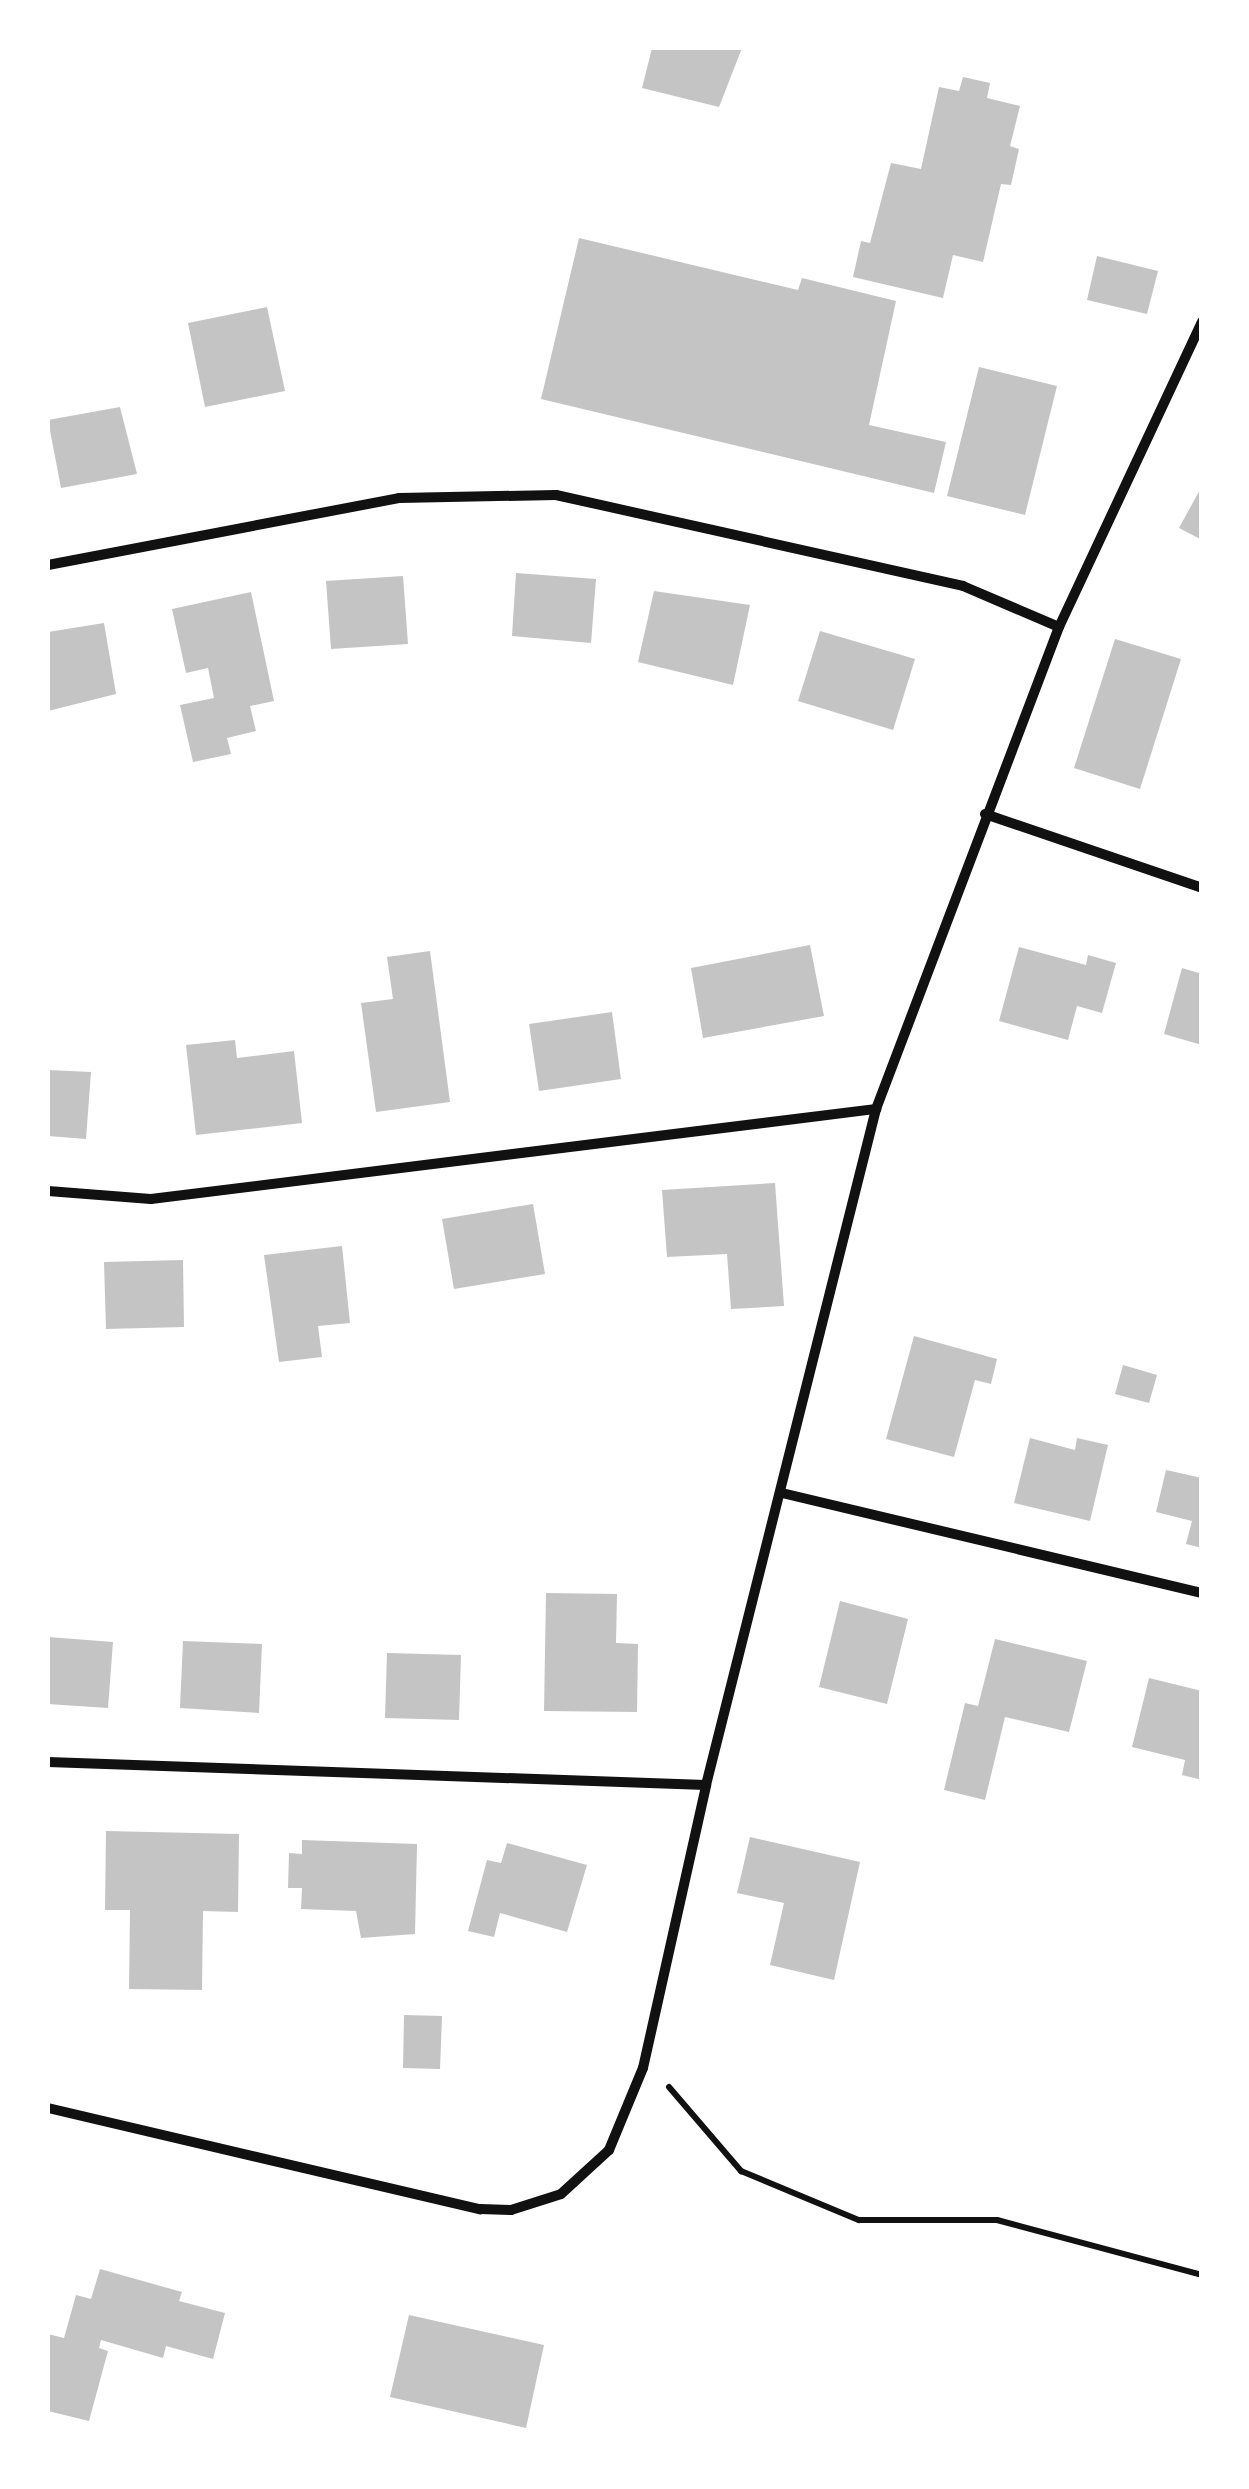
<!DOCTYPE html>
<style>
body{margin:0}
#map{position:relative;width:1249px;height:2489px;overflow:hidden;background:#fff;font-family:Signika,sans-serif}
div>[style]{position:absolute}
[style*='--x']{left:calc(var(--x)*1px);top:calc(var(--y)*1px);width:calc(var(--w)*1px);rotate:calc(var(--a)*1deg)}
.building>*{inset:0;background:#c4c4c4}
.path>*{height:6px;margin:-3px;padding:0 3px;transform-origin:3px;border-radius:3px;background:#111}
.minor>*{height:10px;margin:-5px;padding:0 5px;transform-origin:5px;border-radius:5px;background:#111}
span{translate:-50% -50%;white-space:nowrap;text-align:center;line-height:1.15;-webkit-text-stroke:8px #fff;paint-order:stroke}
.frame{position:absolute;inset:0;border:50px solid #fff;pointer-events:none}
</style>
<div id="map">
<div class="building">
<div style="clip-path:polygon(652px 48px,742px 48px,719px 107px,642px 88px)"></div>
<div style="clip-path:polygon(963px 77px,990px 83px,987px 98px,1020px 106px,1010px 146px,1019px 149px,1011px 185px,1001px 184px,983px 262px,953px 255px,943px 298px,853px 277px,861px 241px,870px 243px,891px 163px,921px 169px,939px 87px,959px 91px)"></div>
<div style="clip-path:polygon(579px 238px,798px 290px,802px 278px,896px 301px,869px 425px,946px 442px,934px 493px,541px 399px)"></div>
<div style="clip-path:polygon(1097px 256px,1158px 271px,1147px 314px,1087px 300px)"></div>
<div style="clip-path:polygon(267px 307px,285px 391px,205px 407px,188px 323px)"></div>
<div style="clip-path:polygon(979px 367px,1057px 386px,1025px 515px,947px 496px)"></div>
<div style="clip-path:polygon(120px 407px,137px 474px,61px 488px,48px 420px)"></div>
<div style="clip-path:polygon(1202px 486px,1202px 540px,1179px 528px)"></div>
<div style="clip-path:polygon(516px 573px,596px 579px,591px 643px,512px 636px)"></div>
<div style="clip-path:polygon(403px 576px,408px 644px,331px 649px,326px 581px)"></div>
<div style="clip-path:polygon(654px 591px,750px 605px,733px 685px,638px 662px)"></div>
<div style="clip-path:polygon(251px 592px,274px 701px,250px 706px,256px 731px,227px 738px,231px 754px,193px 762px,180px 705px,214px 698px,208px 668px,186px 673px,172px 609px)"></div>
<div style="clip-path:polygon(104px 623px,116px 694px,48px 711px,48px 632px)"></div>
<div style="clip-path:polygon(820px 631px,915px 659px,893px 730px,798px 701px)"></div>
<div style="clip-path:polygon(1115px 639px,1181px 659px,1140px 789px,1074px 768px)"></div>
<div style="clip-path:polygon(810px 945px,824px 1016px,703px 1038px,691px 968px)"></div>
<div style="clip-path:polygon(1019px 947px,1086px 965px,1088px 955px,1116px 963px,1102px 1013px,1077px 1006px,1068px 1040px,999px 1021px)"></div>
<div style="clip-path:polygon(430px 951px,450px 1102px,376px 1112px,361px 1003px,393px 999px,387px 957px)"></div>
<div style="clip-path:polygon(1182px 968px,1202px 974px,1202px 1045px,1164px 1034px)"></div>
<div style="clip-path:polygon(612px 1012px,621px 1079px,539px 1091px,529px 1024px)"></div>
<div style="clip-path:polygon(235px 1040px,237px 1058px,294px 1051px,302px 1123px,196px 1135px,186px 1045px)"></div>
<div style="clip-path:polygon(48px 1070px,91px 1072px,86px 1139px,48px 1136px)"></div>
<div style="clip-path:polygon(775px 1183px,784px 1306px,731px 1309px,727px 1254px,667px 1257px,662px 1190px)"></div>
<div style="clip-path:polygon(533px 1204px,545px 1274px,454px 1289px,442px 1219px)"></div>
<div style="clip-path:polygon(342px 1246px,350px 1323px,318px 1326px,322px 1357px,279px 1362px,264px 1255px)"></div>
<div style="clip-path:polygon(183px 1260px,184px 1327px,106px 1329px,104px 1262px)"></div>
<div style="clip-path:polygon(914px 1336px,997px 1359px,991px 1384px,975px 1380px,954px 1457px,886px 1439px)"></div>
<div style="clip-path:polygon(1123px 1365px,1157px 1375px,1149px 1403px,1115px 1394px)"></div>
<div style="clip-path:polygon(1030px 1438px,1075px 1450px,1077px 1438px,1108px 1445px,1090px 1521px,1014px 1503px)"></div>
<div style="clip-path:polygon(1166px 1470px,1202px 1478px,1202px 1548px,1186px 1544px,1192px 1521px,1156px 1512px)"></div>
<div style="clip-path:polygon(546px 1593px,617px 1594px,616px 1643px,638px 1644px,637px 1712px,544px 1711px)"></div>
<div style="clip-path:polygon(840px 1601px,908px 1619px,887px 1704px,819px 1687px)"></div>
<div style="clip-path:polygon(48px 1637px,113px 1642px,108px 1708px,48px 1704px)"></div>
<div style="clip-path:polygon(995px 1639px,1087px 1661px,1069px 1732px,1005px 1717px,985px 1800px,944px 1790px,965px 1703px,978px 1706px)"></div>
<div style="clip-path:polygon(183px 1641px,262px 1644px,259px 1713px,180px 1708px)"></div>
<div style="clip-path:polygon(387px 1653px,461px 1655px,459px 1720px,385px 1718px)"></div>
<div style="clip-path:polygon(1149px 1678px,1202px 1691px,1202px 1780px,1182px 1775px,1185px 1760px,1132px 1747px)"></div>
<div style="clip-path:polygon(106px 1831px,239px 1834px,238px 1912px,203px 1911px,202px 1990px,129px 1989px,130px 1910px,105px 1910px)"></div>
<div style="clip-path:polygon(750px 1837px,860px 1862px,834px 1980px,770px 1965px,784px 1903px,737px 1893px)"></div>
<div style="clip-path:polygon(302px 1840px,417px 1844px,415px 1934px,361px 1938px,356px 1911px,301px 1909px,302px 1888px,288px 1888px,289px 1853px,302px 1854px)"></div>
<div style="clip-path:polygon(507px 1843px,587px 1865px,567px 1932px,500px 1913px,494px 1937px,468px 1931px,487px 1860px,501px 1863px)"></div>
<div style="clip-path:polygon(404px 2015px,442px 2016px,440px 2069px,403px 2068px)"></div>
<div style="clip-path:polygon(100px 2269px,182px 2292px,179px 2301px,225px 2313px,213px 2359px,166px 2346px,163px 2358px,101px 2340px,99px 2348px,108px 2351px,89px 2421px,48px 2411px,48px 2334px,64px 2338px,76px 2295px,91px 2299px)"></div>
<div style="clip-path:polygon(409px 2315px,544px 2345px,526px 2428px,390px 2397px)"></div>
</div>
<div class="path">
<div style="--x:669;--y:2087;--w:111;--a:49.4"></div>
<div style="--x:741;--y:2171;--w:128;--a:22.6"></div>
<div style="--x:859;--y:2220;--w:138;--a:0"></div>
<div style="--x:997;--y:2220;--w:212;--a:15"></div>
</div>
<div class="minor">
<div style="--x:48;--y:565;--w:357;--a:-10.8"></div>
<div style="--x:399;--y:498;--w:157;--a:-1.1"></div>
<div style="--x:556;--y:495;--w:417;--a:12.6"></div>
<div style="--x:963;--y:586;--w:104;--a:23.1"></div>
<div style="--x:985;--y:814;--w:229;--a:18.8"></div>
<div style="--x:48;--y:1191;--w:103;--a:4.4"></div>
<div style="--x:151;--y:1199;--w:731;--a:-7.08"></div>
<div style="--x:782;--y:1493;--w:432;--a:13.4"></div>
<div style="--x:48;--y:1762;--w:658;--a:2"></div>
<div style="--x:48;--y:2108;--w:444;--a:13.2"></div>
<div style="--x:480;--y:2209;--w:31;--a:2"></div>
<div style="--x:511;--y:2210;--w:52;--a:-17.7"></div>
<div style="--x:561;--y:2194;--w:65;--a:-42.5"></div>
<div style="--x:609;--y:2150;--w:89;--a:-67.5"></div>
<div style="--x:643;--y:2068;--w:290;--a:-77.4"></div>
<div style="--x:706;--y:1785;--w:697;--a:-75.88"></div>
<div style="--x:876;--y:1109;--w:516;--a:-69.21"></div>
<div style="--x:1059;--y:627;--w:337;--a:-64.9"></div>
</div>
<div class="frame"></div>
</div>
